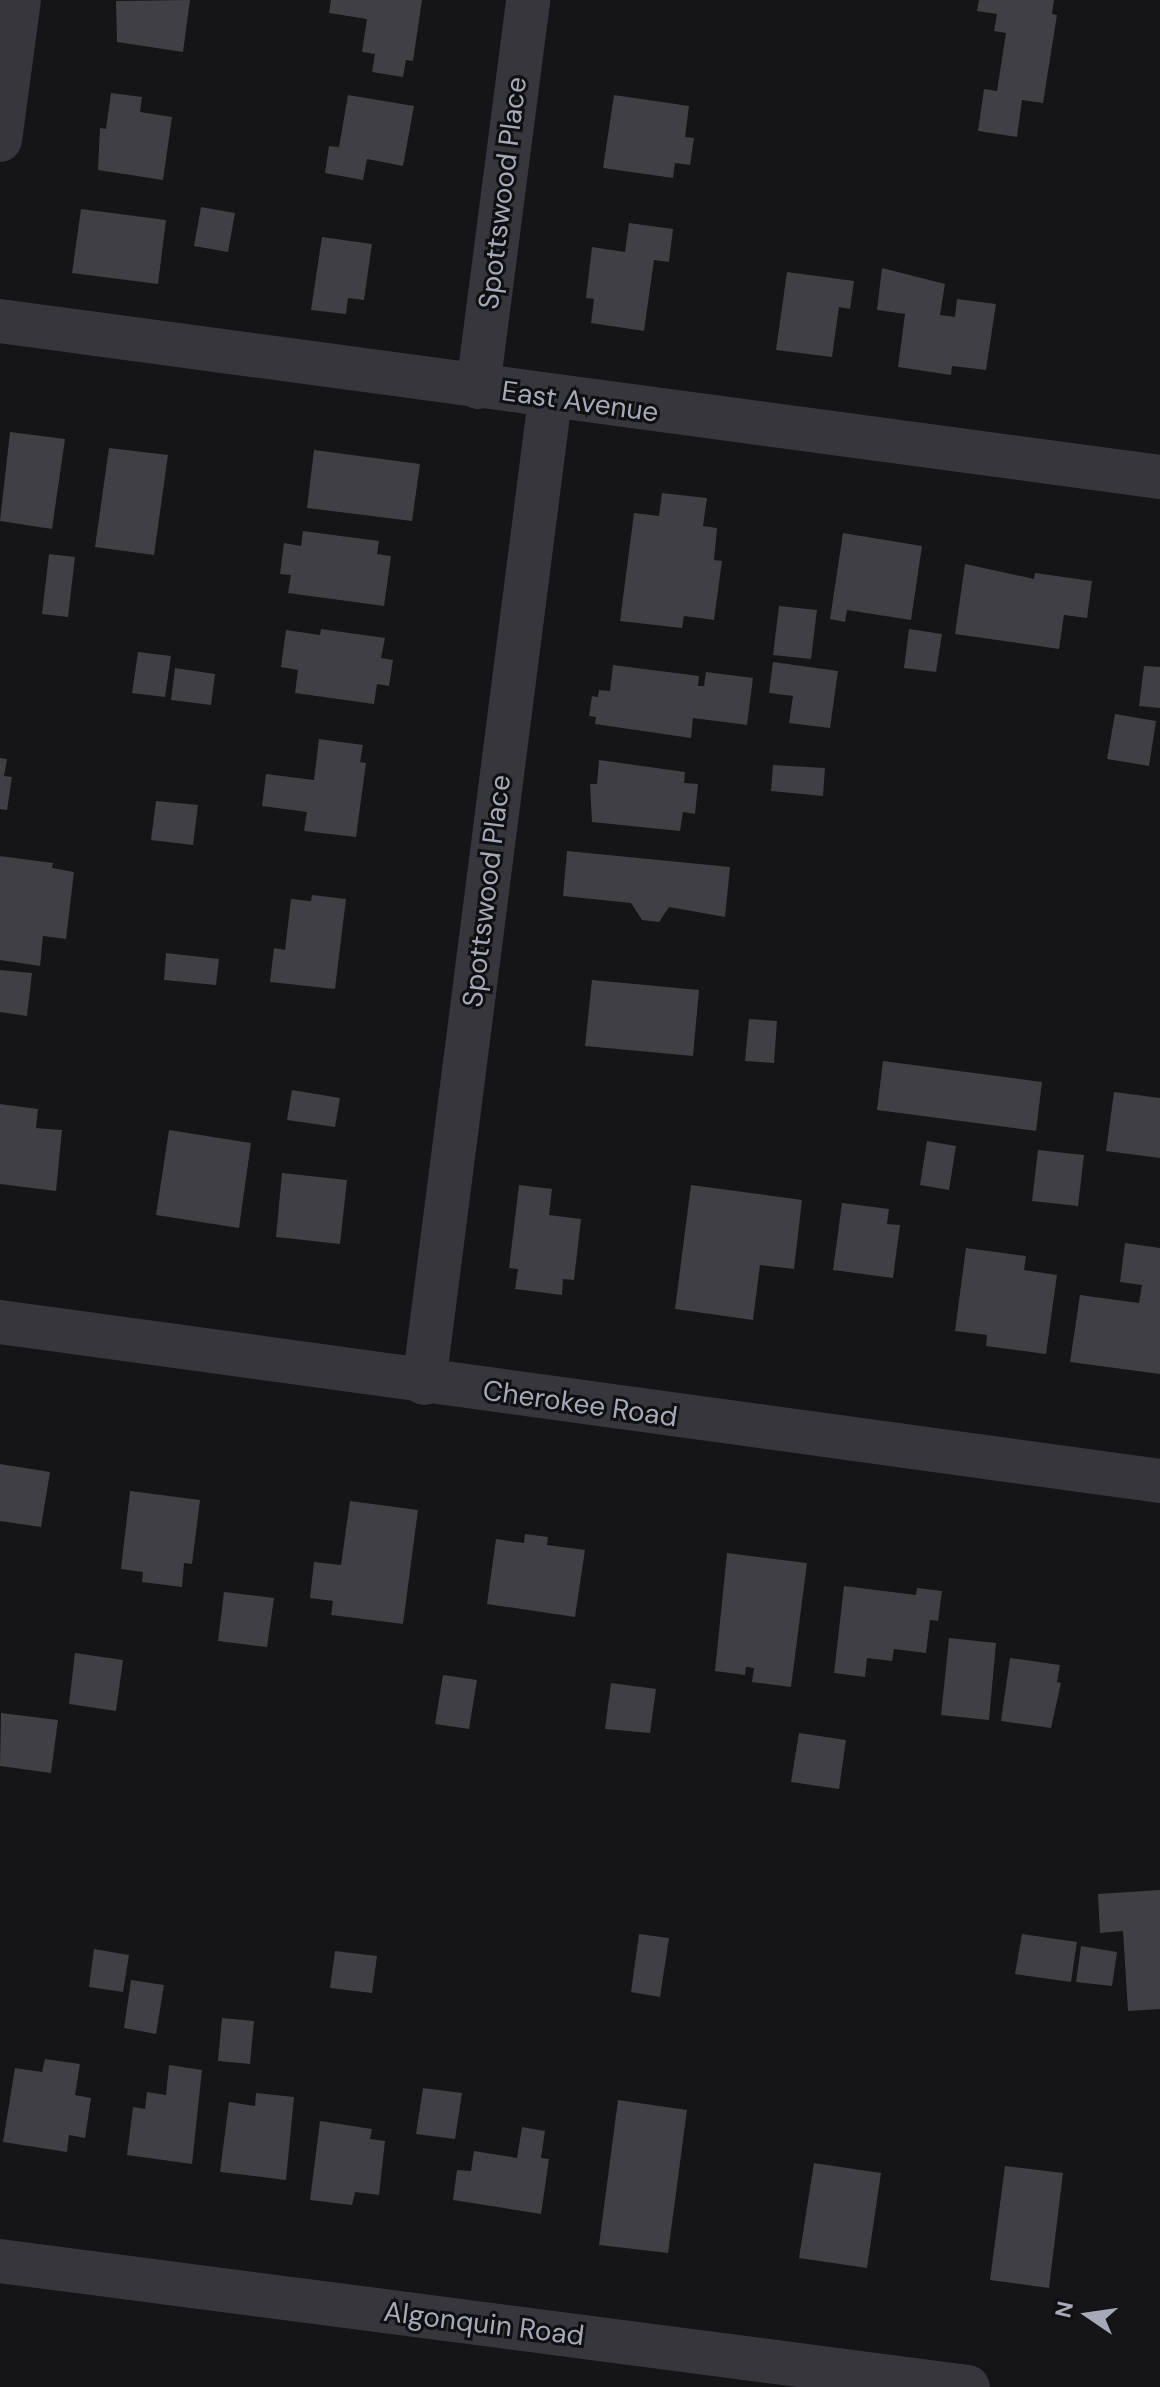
<!DOCTYPE html>
<style>
body{margin:0}
#map{position:relative;width:1160px;height:2387px;overflow:hidden;background:#151517;font-family:"DM Sans",sans-serif}
div>[style]{position:absolute}
[style*='--x']{left:calc(var(--x)*1px);top:calc(var(--y)*1px);width:calc(var(--w)*1px);rotate:calc(var(--a)*1deg)}
.building>*{inset:0;background:#3f3f44}
.minor>*{height:44px;margin:-22px;padding:0 22px;transform-origin:22px;border-radius:22px;background:#36363c}
span{translate:-50% -50%;white-space:nowrap;text-align:center;line-height:1.15;-webkit-text-stroke:6px #101012;paint-order:stroke}
.street-label{font-size:28px;color:#a6aab8}
.north{position:absolute;left:1048px;top:2275px;width:80px;height:80px;-webkit-text-stroke:6px #101012;paint-order:stroke;rotate:283deg;font-size:22px;font-weight:700;line-height:32px;text-align:center;color:#a6aab8}
.north::after{content:'';display:block;margin:auto;width:28px;height:36px;background:#a6aab8;clip-path:polygon(50% 0,100% 100%,50% 72%,0 100%)}
</style>
<div id="map">
<div class="building">
<div style="clip-path:polygon(190px 0,183px 52px,117px 42px,116px 1px)"></div>
<div style="clip-path:polygon(331px 0,422px 0,413px 61px,406px 60px,403px 77px,372px 72px,375px 54px,362px 52px,367px 19px,329px 13px)"></div>
<div style="clip-path:polygon(979px 0,1054px 0,1052px 14px,1057px 15px,1043px 103px,1022px 100px,1017px 137px,978px 131px,984px 89px,997px 91px,1006px 33px,994px 31px,997px 14px,977px 11px)"></div>
<div style="clip-path:polygon(111px 93px,142px 97px,140px 112px,172px 117px,163px 180px,98px 170px,100px 128px,106px 129px)"></div>
<div style="clip-path:polygon(348px 95px,414px 106px,403px 166px,367px 159px,363px 180px,325px 173px,329px 146px,339px 147px)"></div>
<div style="clip-path:polygon(614px 95px,689px 106px,685px 137px,694px 138px,690px 165px,675px 163px,673px 178px,603px 168px)"></div>
<div style="clip-path:polygon(201px 207px,235px 213px,228px 252px,194px 246px)"></div>
<div style="clip-path:polygon(81px 209px,166px 220px,158px 284px,72px 273px)"></div>
<div style="clip-path:polygon(629px 223px,673px 229px,669px 262px,654px 260px,644px 331px,591px 323px,594px 299px,586px 298px,592px 247px,625px 252px)"></div>
<div style="clip-path:polygon(322px 237px,372px 244px,364px 300px,348px 298px,346px 314px,311px 310px)"></div>
<div style="clip-path:polygon(882px 268px,945px 284px,940px 315px,955px 317px,957px 299px,996px 304px,986px 370px,952px 366px,951px 375px,898px 367px,905px 314px,877px 310px)"></div>
<div style="clip-path:polygon(787px 272px,854px 281px,850px 309px,839px 307px,832px 357px,776px 350px)"></div>
<div style="clip-path:polygon(10px 432px,65px 439px,52px 529px,0 521px)"></div>
<div style="clip-path:polygon(109px 448px,168px 455px,154px 555px,95px 547px)"></div>
<div style="clip-path:polygon(314px 450px,420px 464px,412px 521px,307px 508px)"></div>
<div style="clip-path:polygon(662px 493px,707px 498px,703px 526px,717px 528px,714px 560px,722px 561px,714px 620px,684px 616px,682px 628px,620px 621px,634px 513px,659px 516px)"></div>
<div style="clip-path:polygon(303px 531px,379px 541px,377px 554px,391px 556px,384px 606px,288px 593px,291px 575px,280px 574px,284px 543px,301px 546px)"></div>
<div style="clip-path:polygon(843px 533px,922px 546px,911px 620px,847px 610px,845px 622px,830px 619px)"></div>
<div style="clip-path:polygon(49px 554px,75px 557px,68px 617px,42px 614px)"></div>
<div style="clip-path:polygon(965px 564px,1034px 579px,1035px 573px,1092px 581px,1087px 618px,1064px 615px,1059px 649px,955px 634px)"></div>
<div style="clip-path:polygon(779px 606px,817px 610px,811px 659px,773px 655px)"></div>
<div style="clip-path:polygon(321px 629px,385px 638px,381px 658px,393px 660px,389px 686px,377px 684px,374px 704px,295px 693px,298px 670px,281px 667px,286px 630px,320px 635px)"></div>
<div style="clip-path:polygon(909px 629px,942px 634px,936px 672px,904px 668px)"></div>
<div style="clip-path:polygon(138px 652px,171px 656px,165px 697px,132px 693px)"></div>
<div style="clip-path:polygon(773px 662px,838px 671px,830px 728px,789px 723px,793px 696px,769px 693px)"></div>
<div style="clip-path:polygon(613px 665px,699px 676px,698px 686px,704px 686px,706px 672px,753px 678px,747px 725px,693px 718px,691px 738px,595px 724px,596px 717px,589px 716px,592px 696px,598px 697px,599px 690px,610px 691px)"></div>
<div style="clip-path:polygon(1144px 666px,1160px 667px,1160px 708px,1139px 706px)"></div>
<div style="clip-path:polygon(175px 668px,215px 674px,211px 705px,171px 700px)"></div>
<div style="clip-path:polygon(1115px 714px,1156px 721px,1149px 766px,1107px 759px)"></div>
<div style="clip-path:polygon(319px 739px,363px 745px,360px 762px,366px 763px,356px 837px,304px 831px,307px 812px,262px 806px,266px 774px,314px 780px)"></div>
<div style="clip-path:polygon(0 758px,7px 759px,4px 776px,12px 777px,7px 810px,0 809px)"></div>
<div style="clip-path:polygon(599px 760px,685px 772px,684px 783px,698px 784px,695px 814px,683px 812px,680px 831px,592px 822px,590px 784px,597px 784px)"></div>
<div style="clip-path:polygon(773px 765px,825px 768px,823px 796px,771px 791px)"></div>
<div style="clip-path:polygon(156px 801px,198px 805px,193px 845px,151px 840px)"></div>
<div style="clip-path:polygon(567px 851px,730px 867px,725px 917px,669px 907px,659px 922px,642px 920px,631px 903px,563px 896px)"></div>
<div style="clip-path:polygon(0 856px,53px 863px,52px 868px,74px 872px,66px 939px,43px 936px,40px 966px,0 960px)"></div>
<div style="clip-path:polygon(312px 895px,346px 899px,335px 989px,270px 982px,274px 948px,285px 950px,291px 899px,311px 901px)"></div>
<div style="clip-path:polygon(166px 953px,219px 959px,216px 985px,164px 980px)"></div>
<div style="clip-path:polygon(0 970px,32px 973px,27px 1016px,0 1012px)"></div>
<div style="clip-path:polygon(592px 980px,699px 990px,693px 1056px,585px 1046px)"></div>
<div style="clip-path:polygon(749px 1019px,777px 1021px,774px 1063px,745px 1061px)"></div>
<div style="clip-path:polygon(883px 1061px,1042px 1082px,1036px 1131px,877px 1110px)"></div>
<div style="clip-path:polygon(292px 1090px,340px 1098px,335px 1127px,287px 1120px)"></div>
<div style="clip-path:polygon(1114px 1092px,1160px 1098px,1160px 1158px,1106px 1151px)"></div>
<div style="clip-path:polygon(0 1104px,38px 1109px,36px 1128px,62px 1130px,56px 1191px,0 1184px)"></div>
<div style="clip-path:polygon(169px 1130px,251px 1143px,239px 1228px,156px 1215px)"></div>
<div style="clip-path:polygon(927px 1141px,956px 1146px,949px 1190px,920px 1185px)"></div>
<div style="clip-path:polygon(1038px 1150px,1084px 1155px,1078px 1206px,1032px 1201px)"></div>
<div style="clip-path:polygon(282px 1173px,347px 1180px,340px 1244px,276px 1237px)"></div>
<div style="clip-path:polygon(519px 1185px,552px 1189px,549px 1215px,581px 1219px,574px 1280px,563px 1279px,562px 1295px,515px 1289px,518px 1269px,509px 1268px)"></div>
<div style="clip-path:polygon(691px 1185px,802px 1200px,794px 1269px,760px 1265px,753px 1320px,675px 1309px)"></div>
<div style="clip-path:polygon(842px 1203px,889px 1209px,887px 1224px,900px 1225px,893px 1278px,833px 1270px)"></div>
<div style="clip-path:polygon(1125px 1243px,1160px 1248px,1160px 1374px,1070px 1362px,1080px 1295px,1139px 1303px,1142px 1285px,1120px 1282px)"></div>
<div style="clip-path:polygon(966px 1248px,1026px 1256px,1024px 1270px,1057px 1275px,1046px 1354px,986px 1346px,987px 1335px,955px 1331px)"></div>
<div style="clip-path:polygon(0 1464px,50px 1472px,41px 1527px,0 1521px)"></div>
<div style="clip-path:polygon(130px 1491px,200px 1500px,192px 1564px,184px 1563px,182px 1587px,142px 1582px,143px 1572px,121px 1569px)"></div>
<div style="clip-path:polygon(350px 1501px,418px 1510px,403px 1624px,331px 1615px,333px 1601px,310px 1598px,314px 1562px,341px 1565px)"></div>
<div style="clip-path:polygon(525px 1534px,548px 1537px,547px 1545px,585px 1550px,575px 1617px,487px 1604px,496px 1539px,524px 1543px)"></div>
<div style="clip-path:polygon(727px 1553px,807px 1563px,791px 1687px,752px 1682px,754px 1668px,746px 1667px,745px 1675px,715px 1671px)"></div>
<div style="clip-path:polygon(844px 1586px,916px 1595px,917px 1588px,942px 1591px,938px 1621px,930px 1620px,926px 1653px,894px 1649px,892px 1661px,867px 1658px,865px 1677px,834px 1673px)"></div>
<div style="clip-path:polygon(224px 1592px,274px 1598px,267px 1647px,218px 1641px)"></div>
<div style="clip-path:polygon(949px 1638px,996px 1643px,989px 1720px,941px 1715px)"></div>
<div style="clip-path:polygon(75px 1653px,123px 1660px,116px 1711px,69px 1704px)"></div>
<div style="clip-path:polygon(1010px 1658px,1060px 1665px,1057px 1682px,1061px 1683px,1051px 1728px,1001px 1721px)"></div>
<div style="clip-path:polygon(443px 1675px,477px 1680px,469px 1729px,435px 1724px)"></div>
<div style="clip-path:polygon(611px 1683px,656px 1689px,650px 1733px,605px 1729px)"></div>
<div style="clip-path:polygon(1px 1713px,58px 1720px,51px 1773px,0 1766px)"></div>
<div style="clip-path:polygon(799px 1733px,846px 1740px,839px 1789px,791px 1782px)"></div>
<div style="clip-path:polygon(1160px 1890px,1160px 2009px,1128px 2011px,1123px 1931px,1100px 1933px,1098px 1894px)"></div>
<div style="clip-path:polygon(639px 1934px,669px 1938px,660px 1997px,631px 1992px)"></div>
<div style="clip-path:polygon(1022px 1934px,1077px 1942px,1071px 1982px,1015px 1974px)"></div>
<div style="clip-path:polygon(1081px 1946px,1117px 1952px,1112px 1986px,1076px 1982px)"></div>
<div style="clip-path:polygon(94px 1949px,129px 1955px,123px 1992px,89px 1987px)"></div>
<div style="clip-path:polygon(335px 1951px,377px 1956px,372px 1993px,330px 1988px)"></div>
<div style="clip-path:polygon(131px 1980px,164px 1985px,156px 2034px,124px 2028px)"></div>
<div style="clip-path:polygon(222px 2018px,254px 2021px,250px 2064px,218px 2061px)"></div>
<div style="clip-path:polygon(45px 2059px,80px 2064px,75px 2095px,91px 2098px,85px 2138px,69px 2135px,67px 2152px,3px 2142px,15px 2068px,42px 2072px)"></div>
<div style="clip-path:polygon(169px 2065px,202px 2070px,192px 2164px,127px 2155px,133px 2107px,145px 2109px,147px 2092px,166px 2095px)"></div>
<div style="clip-path:polygon(423px 2088px,462px 2093px,455px 2139px,416px 2134px)"></div>
<div style="clip-path:polygon(256px 2093px,294px 2097px,286px 2180px,220px 2172px,229px 2102px,255px 2106px)"></div>
<div style="clip-path:polygon(618px 2100px,687px 2110px,668px 2253px,599px 2245px)"></div>
<div style="clip-path:polygon(320px 2121px,372px 2129px,370px 2139px,385px 2141px,379px 2195px,355px 2192px,352px 2205px,310px 2200px)"></div>
<div style="clip-path:polygon(522px 2127px,545px 2131px,541px 2158px,549px 2159px,541px 2214px,453px 2200px,457px 2170px,471px 2171px,474px 2151px,517px 2158px)"></div>
<div style="clip-path:polygon(814px 2163px,881px 2173px,867px 2268px,799px 2258px)"></div>
<div style="clip-path:polygon(1005px 2166px,1063px 2173px,1049px 2288px,990px 2280px)"></div>
</div>
<div class="minor">
<div style="--x:0;--y:140;--w:141;--a:-82.3"></div>
<div style="--x:0;--y:321;--w:1170;--a:7.66"></div>
<div style="--x:478;--y:387;--w:390;--a:-82.6"></div>
<div style="--x:0;--y:1322;--w:1171;--a:7.8"></div>
<div style="--x:424;--y:1383;--w:992;--a:-82.7"></div>
<div style="--x:0;--y:2261;--w:976;--a:7.42"></div>
</div>
<div class="street-label">
<span style="left:503px;top:193px;rotate:-83deg">Spottswood Place</span>
<span style="left:580px;top:402px;rotate:8deg">East Avenue</span>
<span style="left:487px;top:891px;rotate:-83deg">Spottswood Place</span>
<span style="left:580px;top:1404px;rotate:8deg">Cherokee Road</span>
<span style="left:484px;top:2324px;rotate:7deg">Algonquin Road</span>
</div>
<div class="north">N</div>
</div>
